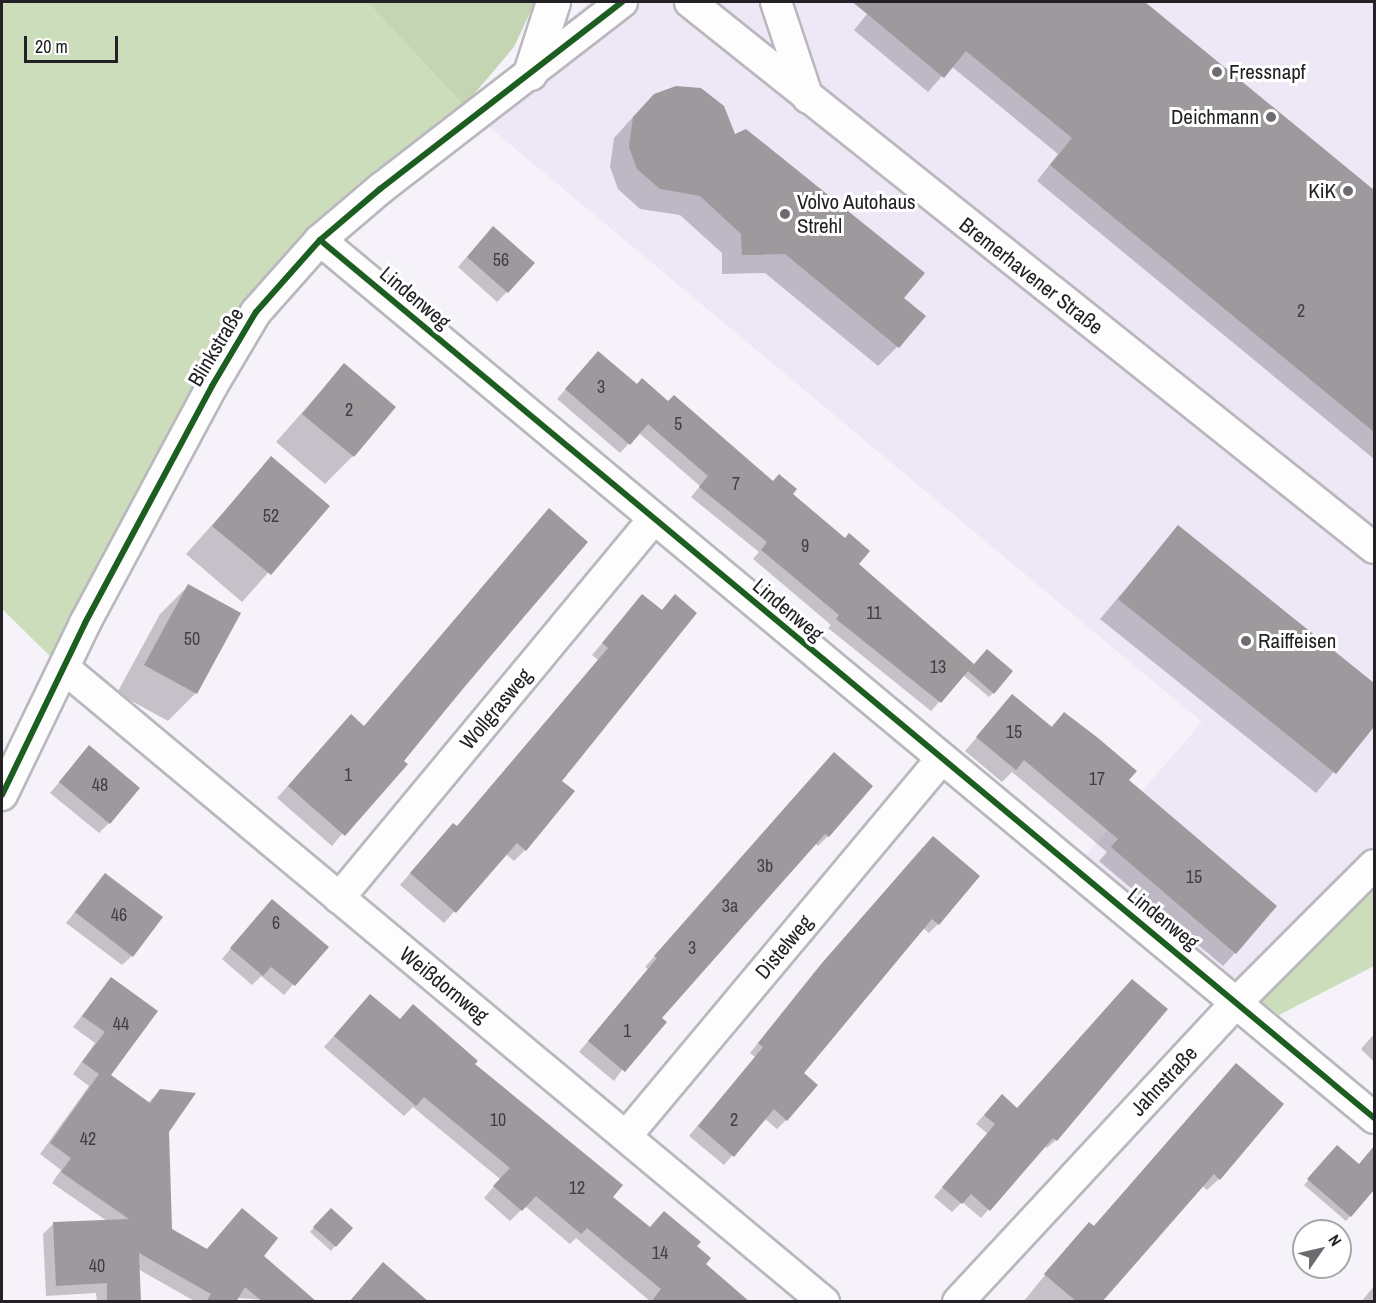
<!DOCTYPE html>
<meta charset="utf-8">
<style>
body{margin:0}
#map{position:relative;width:1376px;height:1303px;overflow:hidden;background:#f6f2fa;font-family:"Archivo Narrow",sans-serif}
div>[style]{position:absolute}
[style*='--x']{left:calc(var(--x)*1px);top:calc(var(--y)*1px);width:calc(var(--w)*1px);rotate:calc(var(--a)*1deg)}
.built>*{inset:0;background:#eee7f6}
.green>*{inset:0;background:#ccddbc}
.forest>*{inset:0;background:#c3d5b3}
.shadow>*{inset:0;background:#0003}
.building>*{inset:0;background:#9d999c}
.roads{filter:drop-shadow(2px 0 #bab7bd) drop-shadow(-2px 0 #bab7bd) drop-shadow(0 2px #bab7bd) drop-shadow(0 -2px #bab7bd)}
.minor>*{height:30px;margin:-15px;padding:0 15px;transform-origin:15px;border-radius:15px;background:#fefdfe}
.major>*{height:33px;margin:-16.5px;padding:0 16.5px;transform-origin:16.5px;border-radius:16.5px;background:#fefdfe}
.cycleway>*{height:6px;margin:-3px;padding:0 3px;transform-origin:3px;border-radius:3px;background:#1b5e20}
.dots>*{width:16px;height:16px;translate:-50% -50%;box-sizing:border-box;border:3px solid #fff;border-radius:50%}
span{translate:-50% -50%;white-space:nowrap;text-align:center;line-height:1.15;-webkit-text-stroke:6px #fff;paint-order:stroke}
.number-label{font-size:18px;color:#423f44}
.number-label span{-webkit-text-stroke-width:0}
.poi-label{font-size:21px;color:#232126}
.left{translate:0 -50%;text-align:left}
.right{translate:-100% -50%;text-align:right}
.street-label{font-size:21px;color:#232126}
.frame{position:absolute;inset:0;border:3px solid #232126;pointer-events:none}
.north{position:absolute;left:1292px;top:1219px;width:60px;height:60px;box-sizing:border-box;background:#fff;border:2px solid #a7a6a8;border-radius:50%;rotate:56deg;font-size:16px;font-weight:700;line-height:24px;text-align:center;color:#232126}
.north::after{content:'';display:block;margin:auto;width:21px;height:27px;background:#6d6a70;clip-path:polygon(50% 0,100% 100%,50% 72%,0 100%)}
.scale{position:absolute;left:24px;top:36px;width:94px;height:27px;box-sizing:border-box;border:3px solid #232126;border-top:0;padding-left:8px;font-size:18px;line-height:21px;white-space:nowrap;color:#232126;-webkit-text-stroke:4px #fff;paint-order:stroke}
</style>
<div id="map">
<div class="built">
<div style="clip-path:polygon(590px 2px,1374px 2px,1374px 885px,1257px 998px,1086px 855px,1202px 722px,464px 106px)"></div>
</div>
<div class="green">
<div style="clip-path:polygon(2px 2px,367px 2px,464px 106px,369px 175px,307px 228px,275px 266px,247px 304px,56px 662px,2px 609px)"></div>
<div style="clip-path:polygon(1374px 885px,1374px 966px,1279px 1015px,1257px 998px)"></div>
</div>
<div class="forest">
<div style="clip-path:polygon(367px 2px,535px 2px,514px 47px,464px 106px)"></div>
</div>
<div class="shadow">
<div style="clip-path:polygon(852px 2px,1143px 2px,1374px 192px,1374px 459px,1037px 181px,1058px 154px,951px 66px,928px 92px,854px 30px,867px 14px)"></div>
<div style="clip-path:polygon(634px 116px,734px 136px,902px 298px,898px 346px,878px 366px,765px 273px,722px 274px,722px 253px,680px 215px,640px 209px,618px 189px,610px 167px,614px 138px)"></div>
<div style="clip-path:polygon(483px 238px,507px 292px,497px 302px,458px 267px)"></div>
<div style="clip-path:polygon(590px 362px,668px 403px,790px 495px,857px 564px,974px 666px,993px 693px,989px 697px,963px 675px,931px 711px,828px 628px,831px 625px,753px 559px,759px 552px,691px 497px,700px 486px,639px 433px,620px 453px,557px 399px)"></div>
<div style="clip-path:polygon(344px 365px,353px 456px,325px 484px,276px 442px)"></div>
<div style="clip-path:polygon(271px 459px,328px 506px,242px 602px,186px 554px)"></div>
<div style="clip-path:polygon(1178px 527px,1374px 685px,1374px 724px,1316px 793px,1100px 619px)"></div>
<div style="clip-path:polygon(586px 542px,332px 846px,277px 798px,339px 728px,363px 727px)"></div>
<div style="clip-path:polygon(188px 586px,196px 693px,168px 721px,117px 693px,160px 614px)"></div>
<div style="clip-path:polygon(642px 596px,661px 611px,675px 596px,560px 781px,525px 850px,514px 861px,506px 854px,444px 923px,400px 885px,442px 836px,457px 828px,598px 660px,592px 655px)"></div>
<div style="clip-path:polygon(1012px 696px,1050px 728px,1064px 714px,1127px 780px,1235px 953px,1223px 966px,1099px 861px,1107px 852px,1012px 772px,1002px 782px,965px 751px)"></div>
<div style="clip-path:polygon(89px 747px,109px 823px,99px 833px,50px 793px)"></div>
<div style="clip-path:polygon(824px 764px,871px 787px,828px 836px,818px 846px,815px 843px,660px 1018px,614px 1081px,579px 1052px,648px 969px,645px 967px)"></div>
<div style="clip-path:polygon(923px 847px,938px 924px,929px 933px,923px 928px,802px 1073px,786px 1120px,777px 1129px,764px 1118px,724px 1165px,689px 1136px,755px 1057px,750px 1053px,813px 974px)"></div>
<div style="clip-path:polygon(105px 874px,132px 956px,122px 965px,66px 923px)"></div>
<div style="clip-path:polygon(262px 911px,326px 947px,284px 995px,261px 976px,252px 985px,222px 959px)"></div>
<div style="clip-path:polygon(111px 979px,109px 1075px,148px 1103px,160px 1091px,168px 1131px,170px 1230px,206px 1250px,242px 1210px,262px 1256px,298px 1302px,236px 1298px,196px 1302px,138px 1269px,138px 1302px,97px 1302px,96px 1293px,46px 1296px,43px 1234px,54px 1223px,107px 1221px,52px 1183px,61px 1170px,40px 1154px,89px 1086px,73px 1074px,95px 1043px,73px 1027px)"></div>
<div style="clip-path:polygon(360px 1006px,399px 1020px,473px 1064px,611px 1197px,649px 1229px,694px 1247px,704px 1265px,748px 1302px,651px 1302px,576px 1238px,570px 1244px,525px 1206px,510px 1221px,484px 1198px,500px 1179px,413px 1107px,404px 1116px,324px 1047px)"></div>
<div style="clip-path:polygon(1374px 1034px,1374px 1062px,1361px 1049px)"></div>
<div style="clip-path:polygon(1236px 1065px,1219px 1179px,1207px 1190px,1202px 1186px,1100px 1302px,1023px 1302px,1077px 1236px,1093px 1227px)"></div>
<div style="clip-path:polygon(993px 1105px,1017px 1109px,1056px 1140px,1047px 1148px,1044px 1146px,981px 1218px,962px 1202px,952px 1212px,934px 1197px,988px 1134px,976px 1124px)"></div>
<div style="clip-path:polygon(1333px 1152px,1359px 1166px,1371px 1153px,1374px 1156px,1374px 1188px,1346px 1221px,1304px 1185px)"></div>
<div style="clip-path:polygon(326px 1214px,335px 1246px,331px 1251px,310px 1232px)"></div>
<div style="clip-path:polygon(1374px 1286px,1374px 1302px,1361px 1302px)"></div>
</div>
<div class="building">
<div style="clip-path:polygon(853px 2px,1145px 2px,1374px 190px,1374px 432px,1050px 165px,1072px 138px,966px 51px,944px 78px)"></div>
<div style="clip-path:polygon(676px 86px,701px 88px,724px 106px,735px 134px,746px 129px,925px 273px,904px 298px,926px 316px,899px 348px,785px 254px,742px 255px,741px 234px,700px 196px,660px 189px,637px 169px,629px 147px,633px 117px,654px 94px)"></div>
<div style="clip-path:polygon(493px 226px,535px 263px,508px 293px,467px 257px)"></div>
<div style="clip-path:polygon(598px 351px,637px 384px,642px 378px,668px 401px,674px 395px,773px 481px,779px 474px,797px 489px,793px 494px,845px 538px,849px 533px,870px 551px,859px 564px,974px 664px,941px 703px,836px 619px,839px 615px,761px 550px,767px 542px,699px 487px,708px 476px,648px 424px,630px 445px,565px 389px)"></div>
<div style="clip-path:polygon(344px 363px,396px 407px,354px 457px,302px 414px)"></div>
<div style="clip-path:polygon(271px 456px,330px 506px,271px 575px,212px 526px)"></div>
<div style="clip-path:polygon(549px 508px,588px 542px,464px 687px,404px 761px,408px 764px,345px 836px,288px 786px,351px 714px,364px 726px)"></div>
<div style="clip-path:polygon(1178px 525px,1374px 683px,1374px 727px,1336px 774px,1118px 599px)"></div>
<div style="clip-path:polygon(188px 584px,241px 613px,197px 694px,144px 665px)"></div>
<div style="clip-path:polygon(642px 594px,662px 610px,675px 594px,697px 613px,562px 781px,575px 791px,526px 851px,517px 843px,456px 913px,410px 873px,453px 823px,457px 826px,608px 648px,602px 643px)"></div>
<div style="clip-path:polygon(987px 649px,1013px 671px,994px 694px,968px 671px)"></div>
<div style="clip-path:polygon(1012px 694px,1052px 727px,1064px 712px,1098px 738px,1137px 771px,1129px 780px,1277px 906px,1236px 954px,1111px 847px,1118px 839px,1024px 760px,1016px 770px,976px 737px)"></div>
<div style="clip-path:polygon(89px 745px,140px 788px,110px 824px,59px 782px)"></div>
<div style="clip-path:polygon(834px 752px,873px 786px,829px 837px,825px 834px,662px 1018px,667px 1022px,625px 1072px,588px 1041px,657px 958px,654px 956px)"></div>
<div style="clip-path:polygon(933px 836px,980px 876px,939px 925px,932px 919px,804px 1073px,818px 1085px,806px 1099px,787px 1121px,774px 1109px,734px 1157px,698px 1126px,763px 1047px,758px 1043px,822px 963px)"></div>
<div style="clip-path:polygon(105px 873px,163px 917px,133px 957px,75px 912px)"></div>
<div style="clip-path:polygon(272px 899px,329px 947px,295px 986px,271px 967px,263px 976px,230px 948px)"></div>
<div style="clip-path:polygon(111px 977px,158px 1011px,111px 1075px,150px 1103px,160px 1089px,196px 1093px,169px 1132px,172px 1229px,207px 1249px,242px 1208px,278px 1238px,264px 1256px,317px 1302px,263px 1302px,245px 1287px,236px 1302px,206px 1302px,211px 1294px,139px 1253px,141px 1302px,107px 1302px,107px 1283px,56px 1286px,53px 1222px,129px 1219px,61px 1172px,71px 1158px,50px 1143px,99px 1074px,82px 1062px,105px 1032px,82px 1016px)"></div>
<div style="clip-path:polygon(1132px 979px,1168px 1009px,1057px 1141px,1053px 1138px,990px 1211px,971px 1194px,962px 1204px,942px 1187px,995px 1124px,984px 1115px,1002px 1094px,1017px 1108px)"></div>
<div style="clip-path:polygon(370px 994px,400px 1019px,413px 1004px,478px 1061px,475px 1064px,623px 1185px,613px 1197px,650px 1227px,664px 1211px,701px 1242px,697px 1246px,711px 1258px,706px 1264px,750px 1302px,651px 1302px,661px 1289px,587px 1228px,581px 1234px,536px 1196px,522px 1211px,493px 1186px,510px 1168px,424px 1097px,416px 1106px,334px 1036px)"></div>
<div style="clip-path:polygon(1236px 1063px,1284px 1104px,1220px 1180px,1214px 1174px,1102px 1302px,1077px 1302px,1044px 1274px,1089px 1222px,1094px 1226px)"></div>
<div style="clip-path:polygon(1337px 1145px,1359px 1164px,1374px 1146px,1374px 1190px,1351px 1217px,1307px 1179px)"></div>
<div style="clip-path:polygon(331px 1208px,353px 1228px,336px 1247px,313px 1227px)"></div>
<div style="clip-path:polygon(383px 1262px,429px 1302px,349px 1302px)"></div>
</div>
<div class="roads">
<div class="minor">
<div style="--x:690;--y:2;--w:875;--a:38.6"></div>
<div style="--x:776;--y:2;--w:101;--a:71.6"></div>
<div style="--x:320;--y:240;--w:1372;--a:39.79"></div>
<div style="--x:64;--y:668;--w:990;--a:39.84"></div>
<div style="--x:2;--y:795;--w:191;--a:-64.2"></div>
<div style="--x:85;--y:623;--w:269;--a:-61.8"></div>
<div style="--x:212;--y:386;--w:86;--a:-59.3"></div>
<div style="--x:256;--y:312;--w:96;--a:-48.4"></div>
<div style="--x:320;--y:240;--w:79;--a:-40.4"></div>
<div style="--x:380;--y:189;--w:306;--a:-37.7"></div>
<div style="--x:339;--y:898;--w:493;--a:-50.3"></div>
<div style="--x:627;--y:1135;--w:489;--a:-50.1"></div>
<div style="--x:958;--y:1302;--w:411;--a:-47.1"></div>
<div style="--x:1238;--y:1001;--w:192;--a:-45"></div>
</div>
<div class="major">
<div style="--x:530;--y:73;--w:75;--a:-72.1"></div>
</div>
</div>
<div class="cycleway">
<div style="--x:320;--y:240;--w:1372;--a:39.79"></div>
<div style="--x:2;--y:795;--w:191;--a:-64.2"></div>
<div style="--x:85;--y:623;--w:269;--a:-61.8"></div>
<div style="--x:212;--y:386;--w:86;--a:-59.3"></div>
<div style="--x:256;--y:312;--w:96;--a:-48.4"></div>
<div style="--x:320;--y:240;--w:79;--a:-40.4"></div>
<div style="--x:380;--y:189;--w:306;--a:-37.7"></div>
</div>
<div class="dots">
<div style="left:1217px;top:72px;background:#6d6a70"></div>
<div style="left:1271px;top:117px;background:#6d6a70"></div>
<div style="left:1348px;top:191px;background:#6d6a70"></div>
<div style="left:785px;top:214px;background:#6d6a70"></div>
<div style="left:1246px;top:641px;background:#6d6a70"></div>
</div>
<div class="number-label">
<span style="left:501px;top:260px">56</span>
<span style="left:1301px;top:311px">2</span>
<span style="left:601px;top:387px">3</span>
<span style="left:349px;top:410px">2</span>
<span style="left:678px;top:424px">5</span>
<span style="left:736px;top:484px">7</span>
<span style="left:271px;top:516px">52</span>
<span style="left:805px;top:546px">9</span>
<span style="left:874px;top:613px">11</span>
<span style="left:192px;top:639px">50</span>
<span style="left:938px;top:667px">13</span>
<span style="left:1014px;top:732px">15</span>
<span style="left:348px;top:775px">1</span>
<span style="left:1097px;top:779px">17</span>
<span style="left:100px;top:785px">48</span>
<span style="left:765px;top:866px">3b</span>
<span style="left:1194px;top:877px">15</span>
<span style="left:730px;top:906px">3a</span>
<span style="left:119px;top:915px">46</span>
<span style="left:276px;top:923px">6</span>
<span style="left:692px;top:948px">3</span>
<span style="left:121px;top:1024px">44</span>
<span style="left:627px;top:1031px">1</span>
<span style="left:498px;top:1120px">10</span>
<span style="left:734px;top:1120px">2</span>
<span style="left:88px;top:1139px">42</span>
<span style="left:577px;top:1188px">12</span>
<span style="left:660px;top:1253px">14</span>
<span style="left:97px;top:1266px">40</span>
</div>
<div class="poi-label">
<span class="left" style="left:1229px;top:72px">Fressnapf</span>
<span class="right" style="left:1259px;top:117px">Deichmann</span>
<span class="right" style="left:1336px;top:191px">KiK</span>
<span class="left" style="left:797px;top:214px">Volvo Autohaus<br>Strehl</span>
<span class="left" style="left:1258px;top:641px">Raiffeisen</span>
</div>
<div class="street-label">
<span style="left:1031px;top:276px;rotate:38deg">Bremerhavener Straße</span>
<span style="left:415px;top:298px;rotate:40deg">Lindenweg</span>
<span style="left:216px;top:347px;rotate:-59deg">Blinkstraße</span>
<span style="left:788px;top:610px;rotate:40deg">Lindenweg</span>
<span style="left:496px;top:709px;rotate:-50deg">Wollgrasweg</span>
<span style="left:1163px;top:919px;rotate:39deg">Lindenweg</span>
<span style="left:784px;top:947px;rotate:-50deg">Distelweg</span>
<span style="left:444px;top:985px;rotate:39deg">Weißdornweg</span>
<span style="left:1164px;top:1081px;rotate:-47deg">Jahnstraße</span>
</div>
<div class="frame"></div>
<div class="north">N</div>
<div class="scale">20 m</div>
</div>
